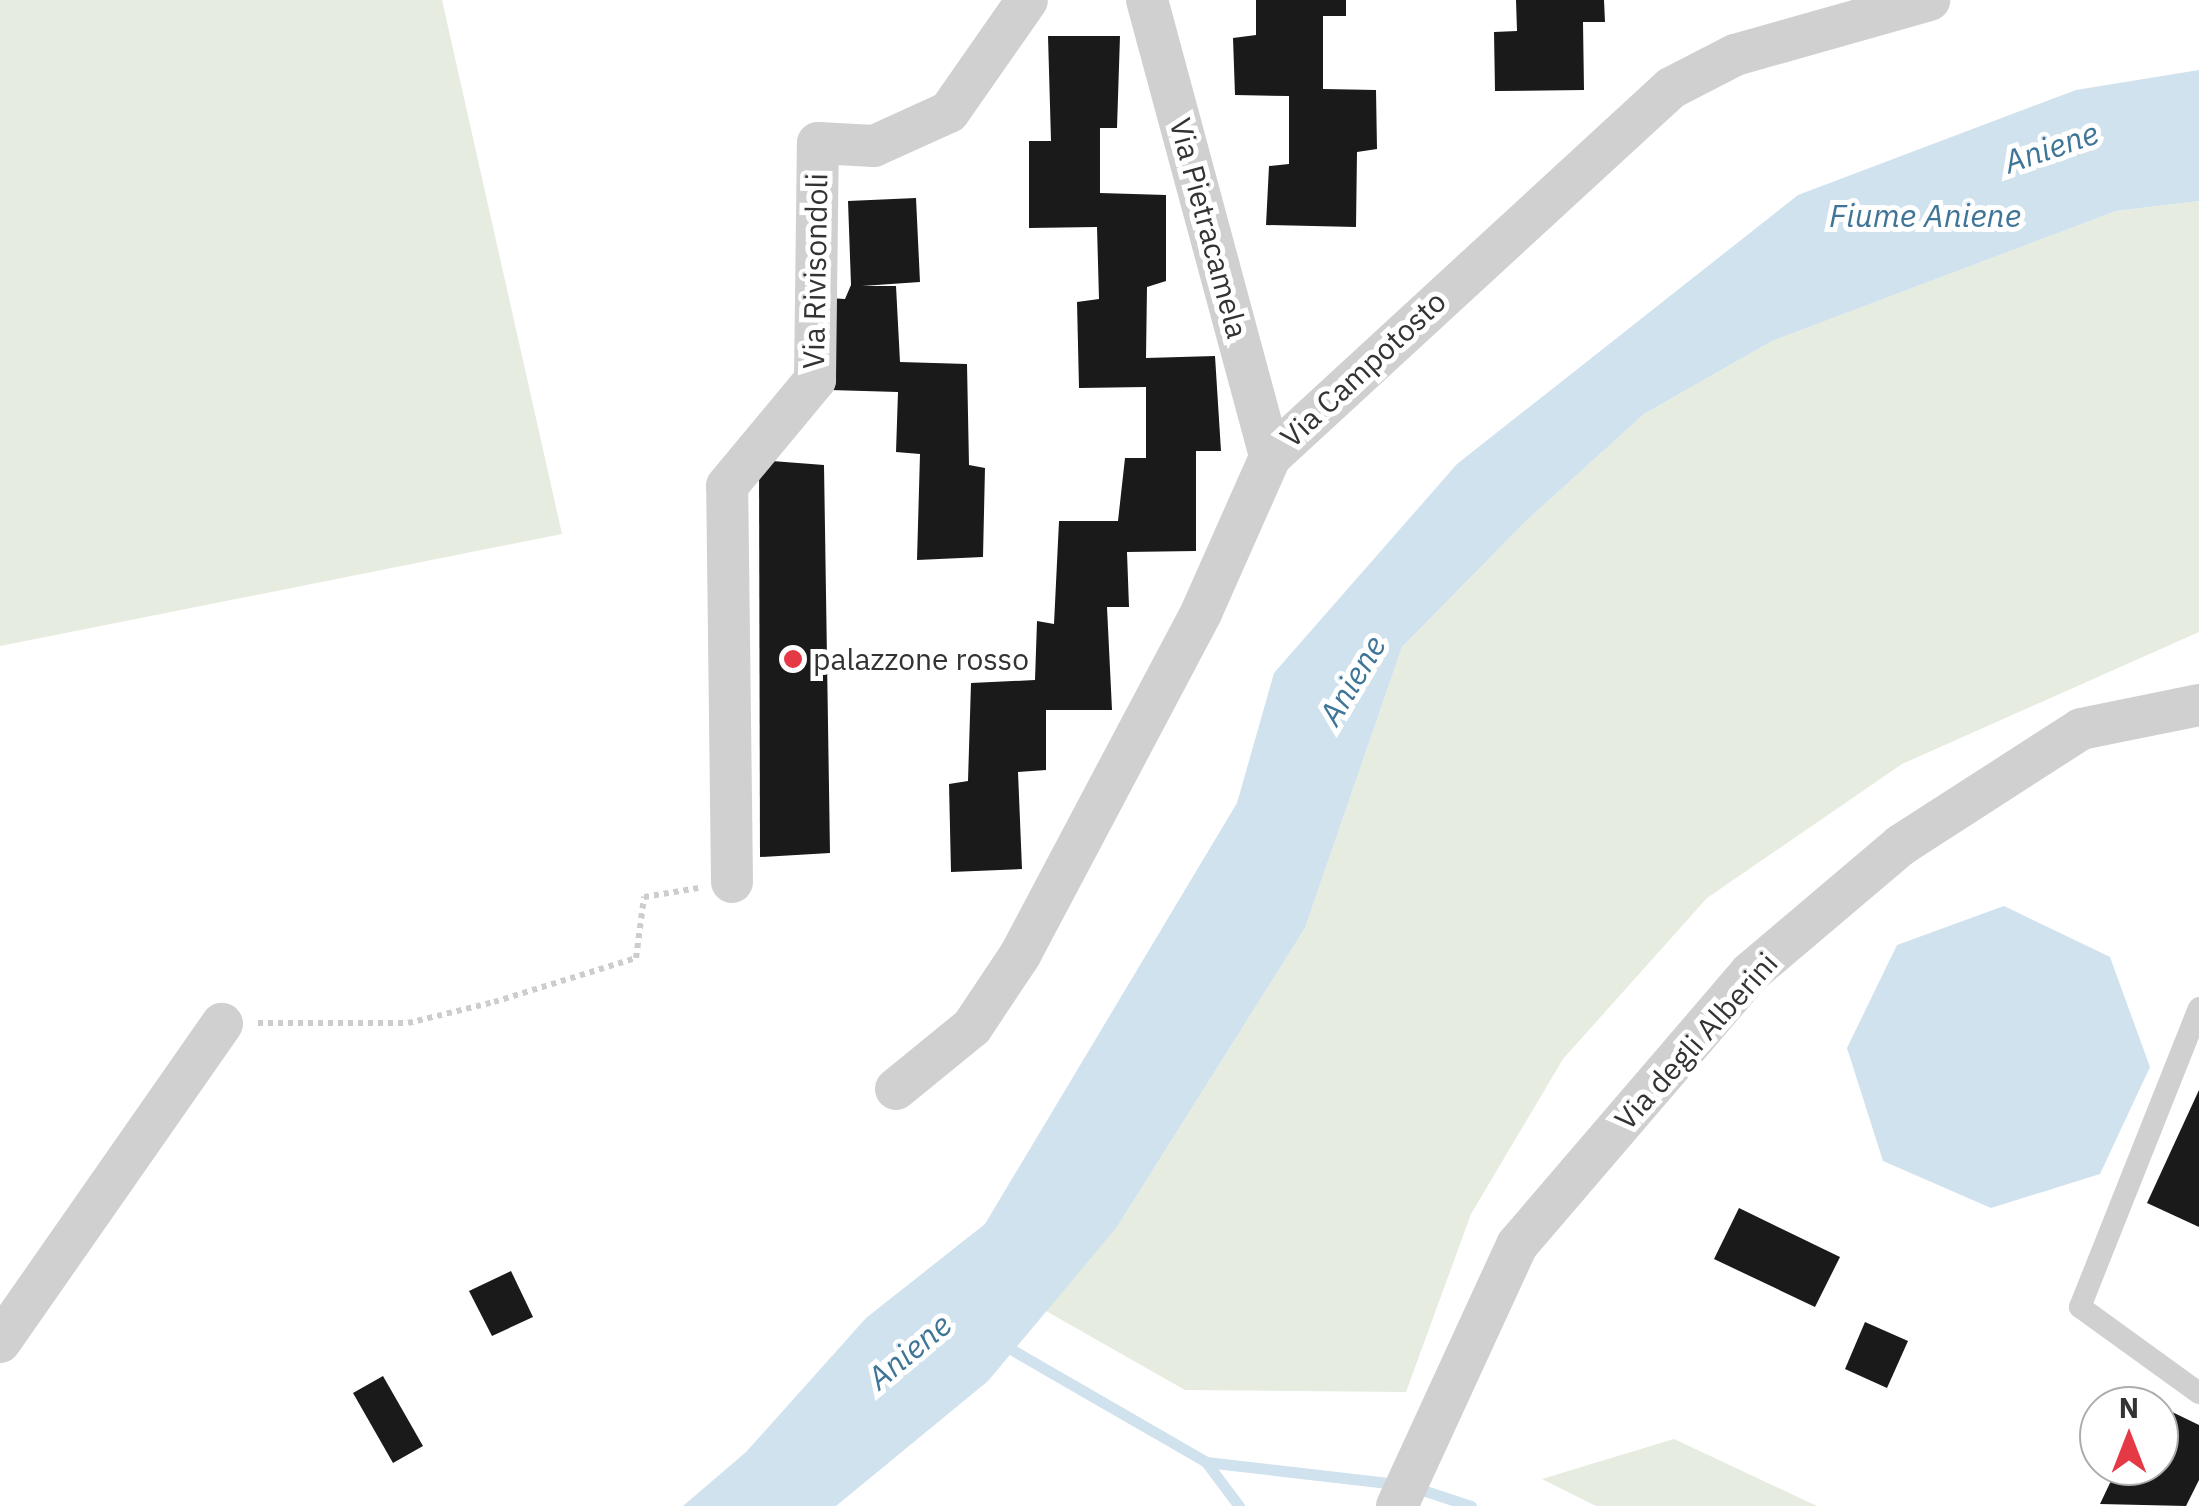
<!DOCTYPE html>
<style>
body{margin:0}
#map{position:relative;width:2199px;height:1506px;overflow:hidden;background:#fff;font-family:"IBM Plex Sans",sans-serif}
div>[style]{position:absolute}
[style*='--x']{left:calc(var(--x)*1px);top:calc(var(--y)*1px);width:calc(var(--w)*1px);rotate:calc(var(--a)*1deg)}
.green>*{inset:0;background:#e6ecdf}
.water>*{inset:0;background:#cfe2ee}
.stream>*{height:11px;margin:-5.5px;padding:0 5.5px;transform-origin:5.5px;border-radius:5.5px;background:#cfe2ee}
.building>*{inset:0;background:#1a1a1a}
.path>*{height:6px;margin-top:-3px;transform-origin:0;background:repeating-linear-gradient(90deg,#cdcdcd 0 5px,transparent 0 10px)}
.service>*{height:22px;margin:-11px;padding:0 11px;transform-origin:11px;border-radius:11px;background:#d0d0d0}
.minor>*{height:42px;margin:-21px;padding:0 21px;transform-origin:21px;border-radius:21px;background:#d0d0d0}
.dots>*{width:28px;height:28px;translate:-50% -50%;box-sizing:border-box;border:5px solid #fff;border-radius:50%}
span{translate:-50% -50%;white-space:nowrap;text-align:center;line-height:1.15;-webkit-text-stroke:10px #fff;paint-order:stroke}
.street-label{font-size:30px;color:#333}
.poi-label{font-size:30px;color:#333}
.left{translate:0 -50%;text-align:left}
.water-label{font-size:32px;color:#3f7597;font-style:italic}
.north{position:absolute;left:2079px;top:1386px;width:100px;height:100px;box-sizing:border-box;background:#fff;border:2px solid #adadad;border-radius:50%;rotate:0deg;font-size:28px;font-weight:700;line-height:40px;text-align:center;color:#333}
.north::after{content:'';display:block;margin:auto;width:35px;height:45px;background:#e63946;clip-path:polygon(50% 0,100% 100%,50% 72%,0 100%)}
</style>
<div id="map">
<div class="green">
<div style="clip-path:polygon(0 0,442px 0,562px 534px,0 646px)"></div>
<div style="clip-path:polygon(2199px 201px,2199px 632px,1902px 764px,1707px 898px,1563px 1059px,1471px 1214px,1406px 1392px,1185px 1390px,1046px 1311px,1117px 1227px,1305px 928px,1402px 647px,1527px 520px,1644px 414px,1772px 341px,2116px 211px)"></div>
<div style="clip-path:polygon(1674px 1439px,1817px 1506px,1596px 1506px,1542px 1479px)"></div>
</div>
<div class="water">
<div style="clip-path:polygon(2199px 70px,2199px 201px,2116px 211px,1772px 341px,1644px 414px,1527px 520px,1402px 647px,1305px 928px,1117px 1227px,988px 1381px,836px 1506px,683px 1506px,746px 1452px,866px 1318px,985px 1224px,1237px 803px,1274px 673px,1457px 464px,1798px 195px,2076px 90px)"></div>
<div style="clip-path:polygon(2004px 906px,2110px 957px,2150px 1067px,2100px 1174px,1991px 1208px,1883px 1161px,1847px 1048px,1897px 945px)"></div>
</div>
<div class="stream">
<div style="--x:1002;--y:1344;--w:236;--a:30"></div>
<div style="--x:1206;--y:1462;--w:190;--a:6.6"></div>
<div style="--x:1206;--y:1462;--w:55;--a:53.1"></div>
<div style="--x:1413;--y:1487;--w:61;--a:18.1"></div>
</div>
<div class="building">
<div style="clip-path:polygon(1256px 0,1346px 0,1346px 16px,1323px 16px,1323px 89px,1376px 90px,1377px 149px,1357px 152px,1356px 227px,1266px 225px,1269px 166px,1289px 164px,1289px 96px,1235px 95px,1233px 38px,1256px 35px)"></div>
<div style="clip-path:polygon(1516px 0,1604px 0,1605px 22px,1583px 22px,1584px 90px,1495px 91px,1494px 32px,1517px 31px)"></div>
<div style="clip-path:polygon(1048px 36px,1120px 36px,1117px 128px,1100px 128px,1100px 193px,1166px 195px,1166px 281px,1147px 287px,1146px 358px,1215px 356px,1221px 451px,1196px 451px,1196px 551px,1127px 552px,1129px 607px,1107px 607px,1112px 710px,1046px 710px,1046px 770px,1018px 772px,1022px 869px,951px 872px,949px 784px,968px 781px,971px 683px,1035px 680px,1037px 621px,1054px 624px,1059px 521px,1118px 521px,1125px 458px,1146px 458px,1146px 387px,1079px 388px,1077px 302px,1099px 299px,1097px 227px,1029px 228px,1029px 141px,1051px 141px)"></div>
<div style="clip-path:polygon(916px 198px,920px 282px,862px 286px,896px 286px,900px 362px,967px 364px,969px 465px,985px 468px,983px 557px,917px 560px,920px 454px,896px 452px,898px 392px,830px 390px,828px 298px,845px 299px,851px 285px,848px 201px)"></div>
<div style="clip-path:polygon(759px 460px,824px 465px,830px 853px,760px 857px)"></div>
<div style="clip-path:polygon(2199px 1090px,2199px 1227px,2147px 1203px)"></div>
<div style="clip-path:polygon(1739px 1208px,1840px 1257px,1815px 1307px,1714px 1259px)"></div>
<div style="clip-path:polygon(511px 1271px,533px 1317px,492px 1336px,469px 1291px)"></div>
<div style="clip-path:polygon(1865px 1322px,1908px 1341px,1887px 1388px,1845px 1369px)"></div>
<div style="clip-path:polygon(383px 1376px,423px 1446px,393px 1463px,353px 1393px)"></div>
<div style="clip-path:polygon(2166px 1409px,2199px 1425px,2199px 1480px,2186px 1506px,2100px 1504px,2118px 1466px,2159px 1466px,2159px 1423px)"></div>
</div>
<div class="path">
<div style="--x:258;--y:1023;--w:150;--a:0"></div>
<div style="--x:408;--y:1023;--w:89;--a:-13.7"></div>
<div style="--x:494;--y:1002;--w:149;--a:-17.2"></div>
<div style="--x:636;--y:958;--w:62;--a:-82.5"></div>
<div style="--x:644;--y:897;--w:55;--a:-9.5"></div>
</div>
<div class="service">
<div style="--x:2199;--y:1008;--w:322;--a:111.7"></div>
<div style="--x:2080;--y:1307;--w:147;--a:35.9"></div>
</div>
<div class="minor">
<div style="--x:1147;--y:0;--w:473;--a:74.9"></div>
<div style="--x:732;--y:882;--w:396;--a:-90.7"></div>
<div style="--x:727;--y:486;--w:138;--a:-50.3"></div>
<div style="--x:815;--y:380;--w:237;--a:-89.3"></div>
<div style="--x:818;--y:143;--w:56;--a:3.1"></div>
<div style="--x:874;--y:146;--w:82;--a:-24.4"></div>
<div style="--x:949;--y:112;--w:136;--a:-55.1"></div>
<div style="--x:896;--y:1089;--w:98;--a:-39.2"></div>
<div style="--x:972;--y:1027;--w:87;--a:-56.3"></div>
<div style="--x:1020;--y:955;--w:387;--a:-62.1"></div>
<div style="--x:1201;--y:613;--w:171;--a:-66.1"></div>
<div style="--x:1270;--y:457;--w:545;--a:-42.62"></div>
<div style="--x:1671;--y:88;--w:72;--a:-27.3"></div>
<div style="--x:1735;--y:55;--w:202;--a:-15.8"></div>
<div style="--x:0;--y:1342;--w:388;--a:-55.1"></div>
<div style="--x:1397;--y:1506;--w:287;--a:-65.3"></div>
<div style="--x:1517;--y:1245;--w:358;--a:-49.4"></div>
<div style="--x:1750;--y:973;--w:198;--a:-40.3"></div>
<div style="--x:1901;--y:845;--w:214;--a:-32.8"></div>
<div style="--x:2081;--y:729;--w:120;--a:-11.5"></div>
</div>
<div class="dots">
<div style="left:793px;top:659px;background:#e63946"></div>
</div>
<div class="street-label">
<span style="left:1209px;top:228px;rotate:75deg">Via Pietracamela</span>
<span style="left:815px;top:271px;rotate:-89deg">Via Rivisondoli</span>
<span style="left:1363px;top:369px;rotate:-43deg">Via Campotosto</span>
<span style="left:1696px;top:1041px;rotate:-48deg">Via degli Alberini</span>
</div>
<div class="poi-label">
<span class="left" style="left:813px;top:659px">palazzone rosso</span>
</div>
<div class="water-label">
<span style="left:2051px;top:147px;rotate:-19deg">Aniene</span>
<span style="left:1925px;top:215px">Fiume Aniene</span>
<span style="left:1352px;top:680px;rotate:-59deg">Aniene</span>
<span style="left:909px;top:1351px;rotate:-40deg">Aniene</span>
</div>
<div class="north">N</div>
</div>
